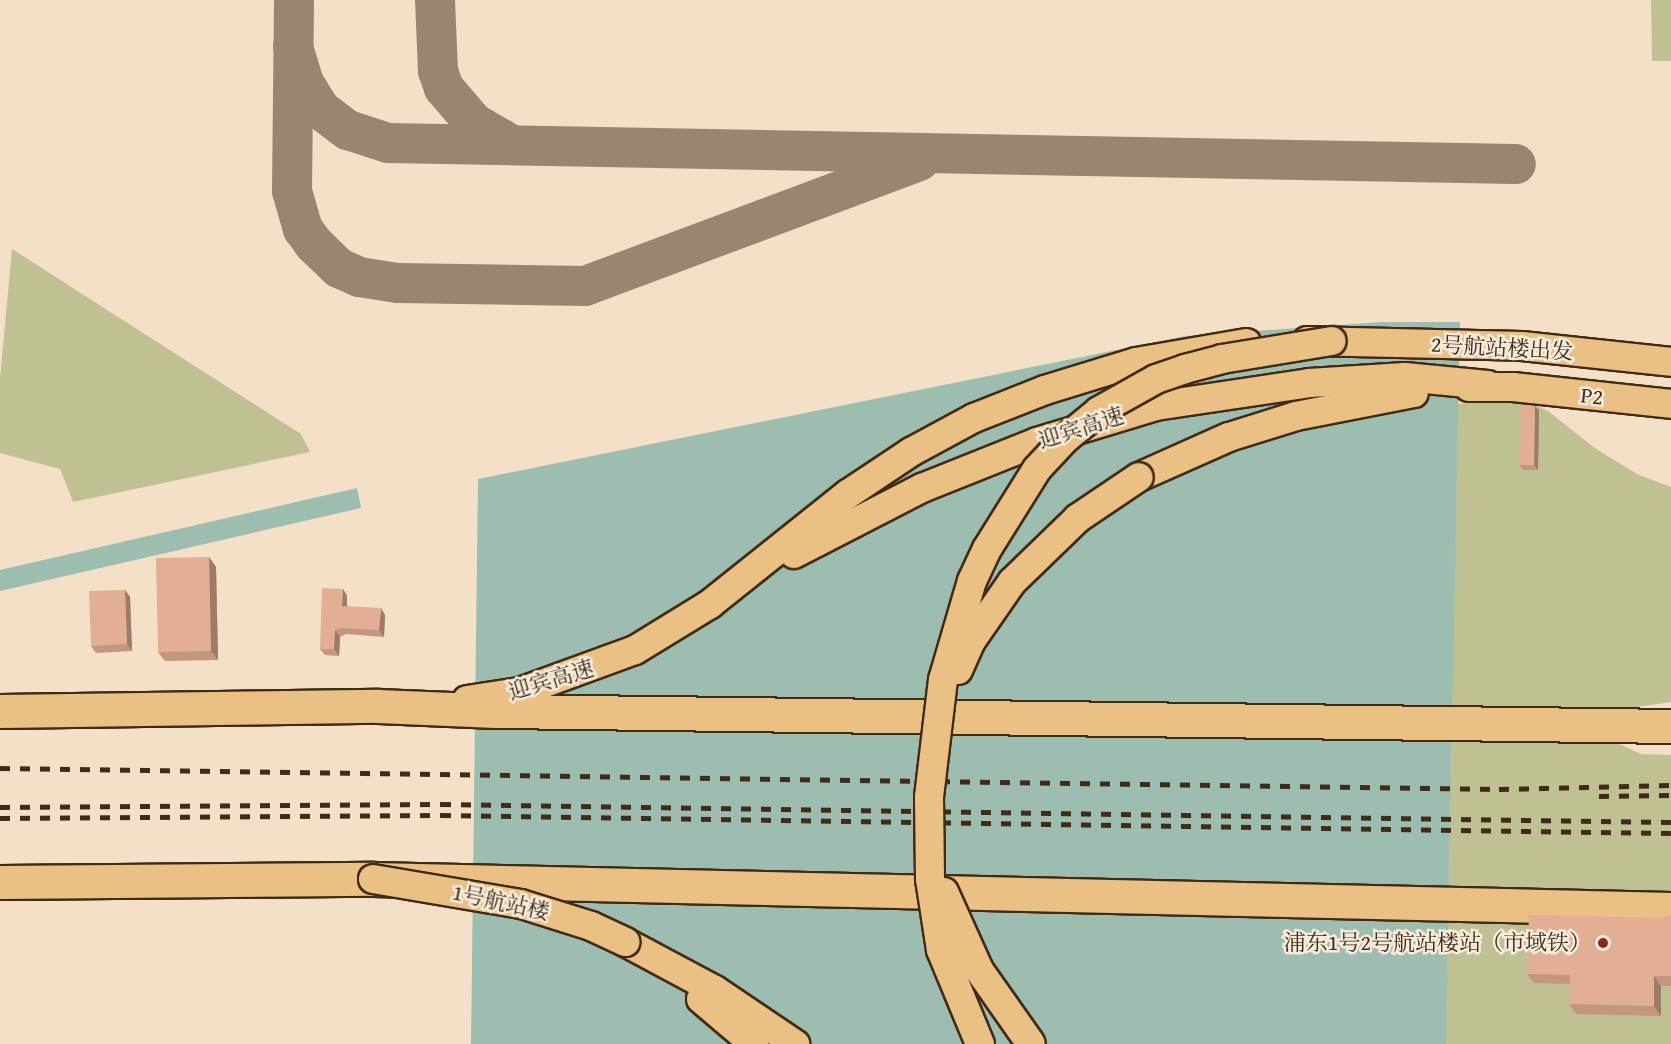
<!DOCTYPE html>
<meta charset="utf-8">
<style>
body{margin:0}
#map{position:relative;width:1671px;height:1044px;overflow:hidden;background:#f3e0c7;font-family:"Gentium Book Plus","Noto Serif SC",serif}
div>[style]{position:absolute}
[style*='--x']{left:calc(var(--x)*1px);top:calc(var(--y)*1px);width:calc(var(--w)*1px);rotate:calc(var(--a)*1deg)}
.green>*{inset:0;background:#bfc193}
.water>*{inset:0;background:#9cbdb0}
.taxiway>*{height:40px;margin:-20px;padding:0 20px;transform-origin:20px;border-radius:20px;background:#9a866f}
.roads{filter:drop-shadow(2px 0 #402b17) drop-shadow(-2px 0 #402b17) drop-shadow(0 2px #402b17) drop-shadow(0 -2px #402b17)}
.primary>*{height:28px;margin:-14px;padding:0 14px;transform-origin:14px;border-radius:14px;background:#eac084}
.highway>*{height:33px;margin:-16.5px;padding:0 16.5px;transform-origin:16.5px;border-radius:16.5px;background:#eac084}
.rail>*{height:4.5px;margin-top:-2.25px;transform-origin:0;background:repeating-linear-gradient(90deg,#402b17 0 10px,transparent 0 20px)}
.bridges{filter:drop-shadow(2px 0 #402b17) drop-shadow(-2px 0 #402b17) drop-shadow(0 2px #402b17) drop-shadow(0 -2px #402b17)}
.primary-bridge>*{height:28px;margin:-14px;padding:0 14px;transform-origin:14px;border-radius:14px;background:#eac084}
.wall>*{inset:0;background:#c2967f}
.shaded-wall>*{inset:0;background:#9e7a68}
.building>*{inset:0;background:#e2af94}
.dots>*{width:16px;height:16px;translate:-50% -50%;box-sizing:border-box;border:3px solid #f7ebdb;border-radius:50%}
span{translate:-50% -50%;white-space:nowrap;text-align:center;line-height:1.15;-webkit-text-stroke:5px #f7ebdb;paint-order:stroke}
.street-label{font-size:22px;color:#402b17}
.poi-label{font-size:22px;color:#402b17}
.right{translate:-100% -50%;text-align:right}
</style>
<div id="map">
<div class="green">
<div style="clip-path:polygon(1651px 0,1671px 0,1671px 61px,1652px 61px)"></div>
<div style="clip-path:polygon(12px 249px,301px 434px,310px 452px,73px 502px,60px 469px,0 453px,0 379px)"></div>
<div style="clip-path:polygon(1506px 399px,1528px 402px,1548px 411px,1596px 449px,1639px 475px,1671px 487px,1671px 702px,1602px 712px,1452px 710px,1458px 404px)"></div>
<div style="clip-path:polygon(1452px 733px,1604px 737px,1641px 754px,1671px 755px,1671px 892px,1449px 890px)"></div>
<div style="clip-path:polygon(1448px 913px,1671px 938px,1671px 1044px,1446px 1044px)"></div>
</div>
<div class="water">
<div style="clip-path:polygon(1382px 322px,1460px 322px,1446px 1044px,471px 1044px,478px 479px,1186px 336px)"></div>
<div style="clip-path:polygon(357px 488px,361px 508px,0 591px,0 570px)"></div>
</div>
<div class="taxiway">
<div style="--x:294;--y:0;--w:191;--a:90.6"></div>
<div style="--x:292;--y:191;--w:40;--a:74"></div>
<div style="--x:303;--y:229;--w:19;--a:54"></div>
<div style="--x:314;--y:244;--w:35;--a:44"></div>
<div style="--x:339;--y:268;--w:22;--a:24"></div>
<div style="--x:359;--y:277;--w:39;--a:9"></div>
<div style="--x:398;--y:283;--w:187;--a:0.9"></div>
<div style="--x:585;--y:286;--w:357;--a:-20.5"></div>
<div style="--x:435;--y:0;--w:71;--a:87.6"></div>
<div style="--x:438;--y:71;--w:18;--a:71"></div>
<div style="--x:444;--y:88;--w:46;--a:49.4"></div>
<div style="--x:474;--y:123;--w:44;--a:30.1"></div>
<div style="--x:293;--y:47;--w:38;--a:73"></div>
<div style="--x:304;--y:83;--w:32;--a:58"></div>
<div style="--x:321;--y:110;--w:34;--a:37"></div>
<div style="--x:348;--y:130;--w:42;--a:18"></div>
<div style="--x:388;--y:143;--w:1128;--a:1.07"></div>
</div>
<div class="roads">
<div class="primary">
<div style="--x:1307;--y:341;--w:215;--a:1.3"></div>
<div style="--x:1522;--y:346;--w:150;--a:6.1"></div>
<div style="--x:1469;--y:387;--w:44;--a:0"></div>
<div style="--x:1513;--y:387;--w:159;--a:6.1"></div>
<div style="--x:1139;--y:477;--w:98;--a:-24"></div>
<div style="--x:1229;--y:437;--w:70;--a:-17.4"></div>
<div style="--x:1296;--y:416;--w:120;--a:-11"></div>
<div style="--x:794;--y:554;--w:144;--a:-27.3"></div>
<div style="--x:922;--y:488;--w:124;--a:-21.8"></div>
<div style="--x:1037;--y:442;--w:124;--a:-16.8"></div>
<div style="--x:1156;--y:406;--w:155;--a:-8.5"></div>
<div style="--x:1309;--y:383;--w:96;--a:-3.6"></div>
<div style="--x:1405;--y:377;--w:83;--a:5.5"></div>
<div style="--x:467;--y:700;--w:54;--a:-8.6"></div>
<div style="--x:520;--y:692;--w:122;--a:-20.1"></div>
<div style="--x:635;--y:650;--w:88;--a:-31.5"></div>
<div style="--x:710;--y:604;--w:176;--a:-38.6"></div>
<div style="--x:848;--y:494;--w:76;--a:-33.7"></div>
<div style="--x:911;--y:452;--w:72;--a:-28.4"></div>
<div style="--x:974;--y:418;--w:76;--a:-21.5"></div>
<div style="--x:1045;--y:390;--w:95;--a:-17.1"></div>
<div style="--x:1136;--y:362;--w:112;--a:-9.8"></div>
<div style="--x:625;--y:942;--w:102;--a:28.1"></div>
<div style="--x:715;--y:990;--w:97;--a:34"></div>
<div style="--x:701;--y:999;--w:70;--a:40.3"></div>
</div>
<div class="highway">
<div style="--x:0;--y:711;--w:378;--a:-0.8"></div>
<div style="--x:378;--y:706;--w:121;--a:2.4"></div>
<div style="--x:499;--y:711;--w:1172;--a:0.73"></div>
<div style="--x:0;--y:882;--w:373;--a:-0.5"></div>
<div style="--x:373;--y:879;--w:1298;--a:1.32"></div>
</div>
</div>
<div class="rail">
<div style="--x:0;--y:768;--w:1499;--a:0.8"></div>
<div style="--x:1499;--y:789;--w:172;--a:-1.3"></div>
<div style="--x:1599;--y:796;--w:72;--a:-0.8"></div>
<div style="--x:0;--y:807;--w:441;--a:-0.4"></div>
<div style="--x:441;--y:804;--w:1230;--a:0.84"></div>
<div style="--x:0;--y:818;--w:441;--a:-0.4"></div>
<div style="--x:441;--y:815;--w:1230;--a:0.84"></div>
</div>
<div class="bridges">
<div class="primary-bridge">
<div style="--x:958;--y:670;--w:32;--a:-66"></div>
<div style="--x:971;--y:641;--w:72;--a:-55.2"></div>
<div style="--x:1012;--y:582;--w:92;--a:-44.1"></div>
<div style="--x:1078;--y:518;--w:73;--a:-33.9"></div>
<div style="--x:373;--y:879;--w:150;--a:9.6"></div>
<div style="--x:521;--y:904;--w:73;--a:17.4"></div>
<div style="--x:591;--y:926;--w:38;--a:25"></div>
<div style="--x:944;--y:892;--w:85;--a:65.8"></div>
<div style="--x:979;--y:970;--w:90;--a:54.9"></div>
<div style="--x:980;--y:1044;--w:102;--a:-112.5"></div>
<div style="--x:941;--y:950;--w:72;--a:-98.8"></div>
<div style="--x:930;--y:879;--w:82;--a:-90.7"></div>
<div style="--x:929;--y:797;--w:118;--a:-83.2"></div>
<div style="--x:943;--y:680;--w:103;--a:-73.7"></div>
<div style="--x:972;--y:581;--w:35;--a:-65"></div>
<div style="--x:987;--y:549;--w:94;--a:-58"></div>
<div style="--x:1037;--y:469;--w:41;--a:-47"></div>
<div style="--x:1065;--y:439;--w:44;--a:-39.5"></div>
<div style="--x:1099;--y:411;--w:65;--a:-29.3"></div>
<div style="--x:1156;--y:379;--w:31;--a:-19"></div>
<div style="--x:1185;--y:369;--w:38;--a:-15"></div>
<div style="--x:1222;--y:359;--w:111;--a:-9.3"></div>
</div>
</div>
<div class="wall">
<div style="clip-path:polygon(1539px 410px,1538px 470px,1523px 470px,1519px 465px)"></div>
<div style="clip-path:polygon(209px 557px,216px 567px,218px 660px,165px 661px,158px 652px)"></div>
<div style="clip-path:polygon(343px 589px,347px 596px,347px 606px,385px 615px,384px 637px,346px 634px,340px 637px,339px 656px,325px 655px,320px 649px)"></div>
<div style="clip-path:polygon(125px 590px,130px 597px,132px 651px,96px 653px,91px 646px)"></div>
<div style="clip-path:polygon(1671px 915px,1671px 986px,1661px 986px,1661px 1016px,1576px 1014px,1569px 1004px,1570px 984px,1534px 983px,1527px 974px,1664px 918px)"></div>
</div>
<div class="shaded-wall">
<div style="clip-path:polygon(1535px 406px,1539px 410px,1538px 470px,1534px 465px)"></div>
<div style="clip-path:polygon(209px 557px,216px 567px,218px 660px,211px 651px)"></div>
<div style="clip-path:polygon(343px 589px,347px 596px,347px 612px,342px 606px)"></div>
<div style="clip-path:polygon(125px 590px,130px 597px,132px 651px,127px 644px)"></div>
<div style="clip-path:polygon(381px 608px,385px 615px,384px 637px,379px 630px)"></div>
<div style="clip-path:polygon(335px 630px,340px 637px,339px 656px,334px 649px)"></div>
<div style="clip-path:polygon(1654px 976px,1661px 986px,1661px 1016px,1654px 1006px)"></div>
</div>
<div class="building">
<div style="clip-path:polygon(1521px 405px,1535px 406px,1534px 465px,1519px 465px)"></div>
<div style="clip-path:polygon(209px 557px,211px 651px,158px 652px,156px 558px)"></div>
<div style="clip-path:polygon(322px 588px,343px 589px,342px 606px,381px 608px,379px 630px,341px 628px,335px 630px,334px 649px,320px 649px)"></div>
<div style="clip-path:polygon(125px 590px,127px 644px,91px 646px,89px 591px)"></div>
<div style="clip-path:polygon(1529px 915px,1664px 918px,1671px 915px,1671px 976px,1654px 976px,1654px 1006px,1569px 1004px,1570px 975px,1527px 974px)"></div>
</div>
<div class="dots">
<div style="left:1603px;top:943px;background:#8f2418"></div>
</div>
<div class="street-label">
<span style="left:1502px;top:348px;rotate:3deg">2号航站楼出发</span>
<span style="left:1592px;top:396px;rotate:6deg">P2</span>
<span style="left:1081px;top:428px;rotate:-18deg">迎宾高速</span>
<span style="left:551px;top:680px;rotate:-17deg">迎宾高速</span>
<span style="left:501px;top:902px;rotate:12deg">1号航站楼</span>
</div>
<div class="poi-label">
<span class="right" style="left:1591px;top:943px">浦东1号2号航站楼站（市域铁）</span>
</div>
</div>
